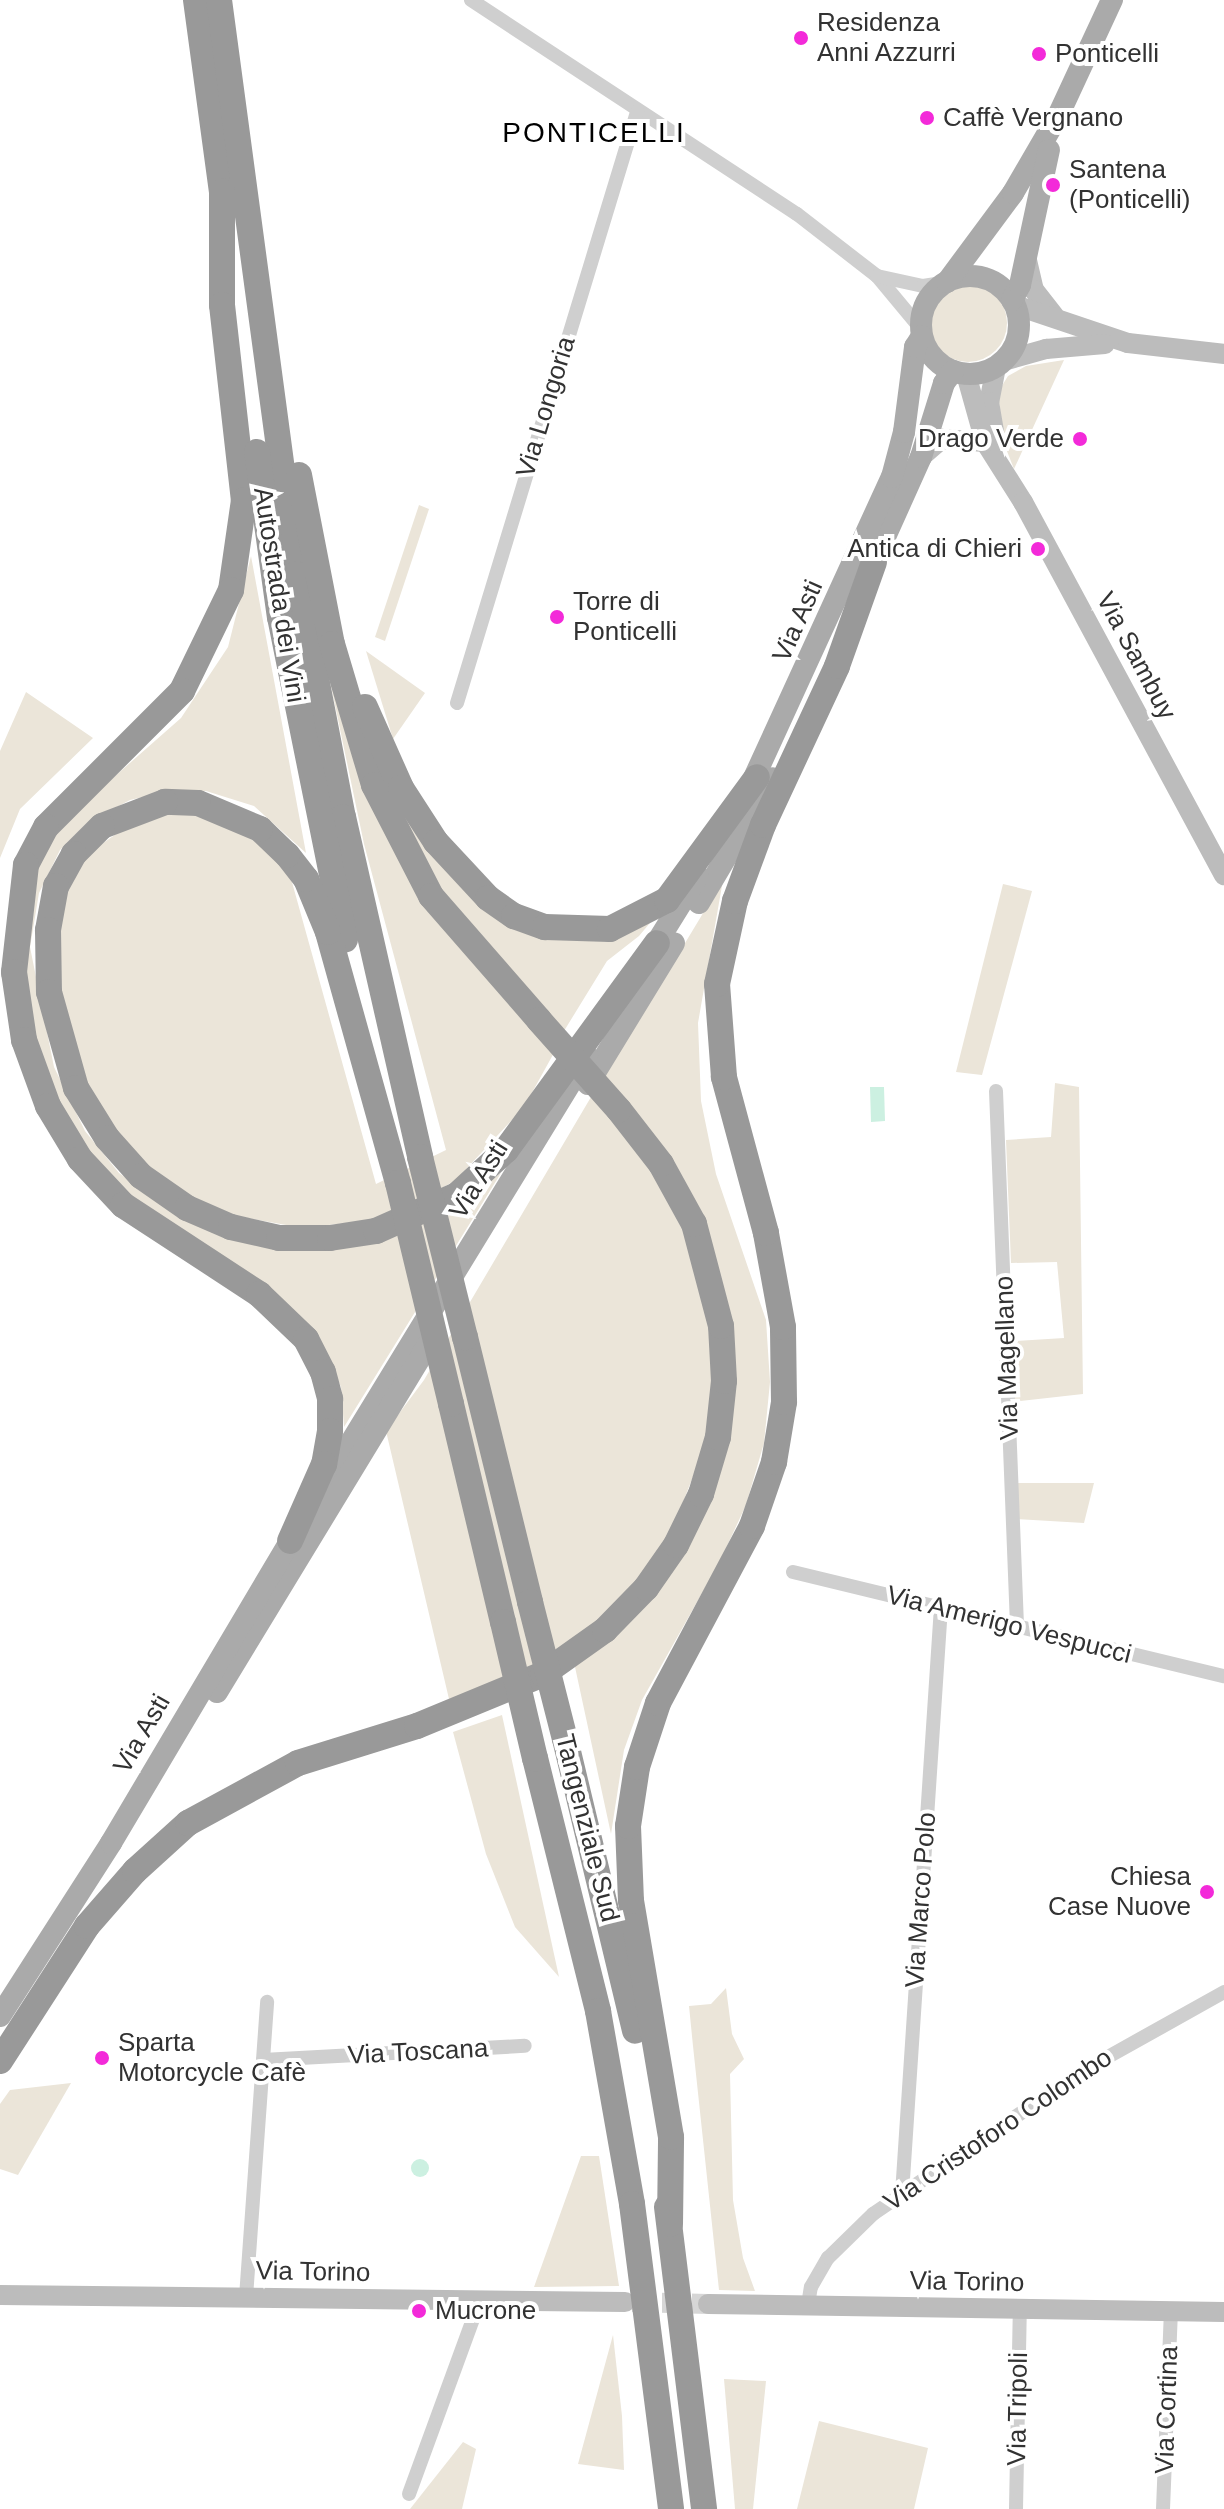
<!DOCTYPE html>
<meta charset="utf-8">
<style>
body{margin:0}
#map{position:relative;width:1224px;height:2509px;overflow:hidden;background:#fff;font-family:Arial,sans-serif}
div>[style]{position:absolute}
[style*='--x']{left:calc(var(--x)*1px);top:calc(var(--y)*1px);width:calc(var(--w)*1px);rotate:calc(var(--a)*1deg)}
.green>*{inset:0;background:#ebe5d9}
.round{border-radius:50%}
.water>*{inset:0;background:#ccf0e1}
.secondary-tunnel>*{height:20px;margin-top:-10px;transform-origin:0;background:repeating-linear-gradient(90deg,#d6d6d6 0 20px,transparent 0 30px)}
.street>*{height:14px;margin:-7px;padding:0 7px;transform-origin:7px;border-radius:7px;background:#cfcfcf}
.secondary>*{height:20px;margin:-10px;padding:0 10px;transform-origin:10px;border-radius:10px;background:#bcbcbc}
.primary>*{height:22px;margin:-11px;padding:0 11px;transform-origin:11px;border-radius:11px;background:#aaa}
.primary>.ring{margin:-11px;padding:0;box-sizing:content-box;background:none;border:22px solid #aaa;border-radius:50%}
.highway>*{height:26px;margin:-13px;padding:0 13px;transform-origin:13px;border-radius:13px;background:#999}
.highway-bridge>*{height:26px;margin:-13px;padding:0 13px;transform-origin:13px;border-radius:13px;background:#999}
.dots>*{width:22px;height:22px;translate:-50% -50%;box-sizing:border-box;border:4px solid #fff;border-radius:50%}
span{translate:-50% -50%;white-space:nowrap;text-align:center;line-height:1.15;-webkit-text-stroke:8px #fff;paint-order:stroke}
.poi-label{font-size:26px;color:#323232}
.left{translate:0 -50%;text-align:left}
.right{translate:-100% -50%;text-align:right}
.street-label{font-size:26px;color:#323232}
.neighbourhood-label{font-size:28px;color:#000;letter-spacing:2px}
</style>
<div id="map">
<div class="green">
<div class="round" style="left:929px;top:284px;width:78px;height:78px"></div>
<div style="clip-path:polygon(1064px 360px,1014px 469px,1003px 441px,998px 392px,1008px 376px,1026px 366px)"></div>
<div style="clip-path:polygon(419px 505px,429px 509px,385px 641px,375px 637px)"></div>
<div style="clip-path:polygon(251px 556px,306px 853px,254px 806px,206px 791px,169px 791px,130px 800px,87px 823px,60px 850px,39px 893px,30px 947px,54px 1067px,85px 1131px,119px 1173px,168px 1209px,288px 1245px,485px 1184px,501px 1173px,344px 1427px,341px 1387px,319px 1337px,284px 1301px,116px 1186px,77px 1140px,40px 1065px,21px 958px,32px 876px,55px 829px,181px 718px,228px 647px)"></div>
<div style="clip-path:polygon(366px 651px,425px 693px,393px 739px)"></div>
<div style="clip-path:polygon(326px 662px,378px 816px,555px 1051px,524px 1107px,455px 1181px,381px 1219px,303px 1228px,219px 1213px,162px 1181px,115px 1136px,82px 1080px,62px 1015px,58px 907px,80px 859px,145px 814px,187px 812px,222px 822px,268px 849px,290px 875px,376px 1184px,446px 1150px,364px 844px)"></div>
<div style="clip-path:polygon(26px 692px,93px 738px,20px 809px,0 858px,0 751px)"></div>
<div style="clip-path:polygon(393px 792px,438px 856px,548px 936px,660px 911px,639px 936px,607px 961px,564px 1031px,436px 888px)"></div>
<div style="clip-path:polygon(723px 880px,698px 1023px,701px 1101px,716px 1174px,766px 1320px,770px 1382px,764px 1443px,746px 1505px,720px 1561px,642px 1700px,624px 1750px,611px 1834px,575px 1667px,715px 1483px,720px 1282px,605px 1076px)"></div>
<div style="clip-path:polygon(1003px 884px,1032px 891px,982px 1075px,956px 1072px)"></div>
<div style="clip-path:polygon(1055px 1083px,1079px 1087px,1083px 1394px,1012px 1402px,1014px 1341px,1064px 1338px,1057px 1262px,1011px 1263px,1006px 1140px,1051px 1137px)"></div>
<div style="clip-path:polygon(591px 1097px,649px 1160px,705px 1277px,716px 1380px,710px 1433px,671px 1533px,638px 1582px,568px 1647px,493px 1686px,449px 1699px,386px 1431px,424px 1380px)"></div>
<div style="clip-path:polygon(1016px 1483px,1094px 1483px,1084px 1523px,1016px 1519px)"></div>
<div style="clip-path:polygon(502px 1715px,559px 1977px,515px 1927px,486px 1854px,453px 1732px)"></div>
<div style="clip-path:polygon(726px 1988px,732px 2034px,744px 2059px,730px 2074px,733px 2200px,743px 2258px,755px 2291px,719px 2290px,693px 2046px,689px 2006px,711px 2004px)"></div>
<div style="clip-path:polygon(71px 2083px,18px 2175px,0 2169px,0 2104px,10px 2090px)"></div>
<div style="clip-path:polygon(581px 2156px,599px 2156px,619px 2286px,534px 2287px)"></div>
<div style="clip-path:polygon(613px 2335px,622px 2416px,624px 2470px,578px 2464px)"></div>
<div style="clip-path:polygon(724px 2379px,766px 2381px,753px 2509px,735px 2509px)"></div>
<div style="clip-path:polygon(819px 2421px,928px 2448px,914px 2509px,797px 2509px)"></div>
<div style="clip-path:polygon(463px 2442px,476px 2449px,462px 2509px,410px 2509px)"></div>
</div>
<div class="water">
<div style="clip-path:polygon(870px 1087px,884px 1087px,885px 1121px,871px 1122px)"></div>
<div class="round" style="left:411px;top:2159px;width:18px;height:18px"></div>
</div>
<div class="secondary-tunnel">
<div style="--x:632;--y:2302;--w:76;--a:1.5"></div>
</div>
<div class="street">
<div style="--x:471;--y:0;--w:390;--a:33.3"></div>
<div style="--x:797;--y:214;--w:101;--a:37.8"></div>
<div style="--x:877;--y:276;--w:69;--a:50.3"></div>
<div style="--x:877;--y:276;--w:47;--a:12.3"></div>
<div style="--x:923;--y:286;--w:24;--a:-9"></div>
<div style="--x:457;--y:703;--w:618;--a:-73.06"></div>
<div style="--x:996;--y:1091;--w:535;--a:87.75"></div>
<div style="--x:793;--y:1572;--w:443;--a:13.6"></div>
<div style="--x:263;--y:2060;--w:262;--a:-3.1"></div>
<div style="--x:902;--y:2194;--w:588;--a:-86.2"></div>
<div style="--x:246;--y:2297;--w:296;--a:-85.9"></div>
<div style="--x:808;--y:2305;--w:18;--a:-81"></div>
<div style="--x:811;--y:2287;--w:34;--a:-60"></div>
<div style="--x:828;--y:2258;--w:63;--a:-44.4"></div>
<div style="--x:873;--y:2214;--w:252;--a:-34.3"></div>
<div style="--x:1081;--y:2072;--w:164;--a:-29.2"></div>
<div style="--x:409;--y:2494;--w:207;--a:-69.9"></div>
<div style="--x:1016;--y:2509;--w:200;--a:-88.9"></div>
<div style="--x:1163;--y:2509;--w:198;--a:-87.7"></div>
</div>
<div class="secondary">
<div style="--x:1026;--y:256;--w:35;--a:77"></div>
<div style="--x:1034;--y:290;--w:33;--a:52"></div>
<div style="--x:1015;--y:305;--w:119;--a:18.6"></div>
<div style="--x:1128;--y:343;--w:97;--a:6.5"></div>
<div style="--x:1003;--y:361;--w:45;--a:-15.6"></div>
<div style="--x:1046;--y:349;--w:59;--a:-4.8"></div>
<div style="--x:996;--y:367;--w:36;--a:101"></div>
<div style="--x:989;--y:402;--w:42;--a:80.3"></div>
<div style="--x:966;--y:374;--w:71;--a:74.4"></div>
<div style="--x:985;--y:442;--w:71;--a:57.7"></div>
<div style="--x:1023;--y:502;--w:424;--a:61.7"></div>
<div style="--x:921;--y:457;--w:28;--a:-41"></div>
<div style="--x:942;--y:439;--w:43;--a:4"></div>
<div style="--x:0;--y:2295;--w:625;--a:0.64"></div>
<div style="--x:708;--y:2304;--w:516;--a:0.89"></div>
</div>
<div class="primary">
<div class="ring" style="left:921px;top:276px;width:76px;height:76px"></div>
<div style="--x:947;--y:282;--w:111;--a:-53.4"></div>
<div style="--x:1013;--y:193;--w:91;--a:-59.8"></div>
<div style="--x:1059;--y:114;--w:126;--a:-65.1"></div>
<div style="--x:1012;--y:300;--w:17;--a:-62"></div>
<div style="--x:1020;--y:285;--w:138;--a:-77.9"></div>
<div style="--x:867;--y:577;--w:132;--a:-65.8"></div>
<div style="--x:921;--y:457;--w:77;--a:-72.7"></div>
<div style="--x:944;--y:383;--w:15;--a:-53"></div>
<div style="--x:748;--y:791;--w:345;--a:-65.4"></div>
<div style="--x:892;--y:477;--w:47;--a:-75.1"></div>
<div style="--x:904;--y:432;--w:86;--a:-82.6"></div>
<div style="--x:915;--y:347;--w:13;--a:-58"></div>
<div style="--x:699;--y:903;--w:145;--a:-59.4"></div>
<div style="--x:649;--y:955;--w:93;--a:-58.2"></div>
<div style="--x:588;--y:1084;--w:165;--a:-58.6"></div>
<div style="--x:321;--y:1491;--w:510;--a:-58.55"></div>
<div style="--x:217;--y:1692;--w:418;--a:-58.7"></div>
<div style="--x:0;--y:2016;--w:206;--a:-57.3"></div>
<div style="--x:111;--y:1843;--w:368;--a:-59.3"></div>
</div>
<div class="highway">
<div style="--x:196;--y:0;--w:209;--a:82.3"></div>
<div style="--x:219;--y:0;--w:579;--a:82.36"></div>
<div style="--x:296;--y:574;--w:248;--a:79.1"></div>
<div style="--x:343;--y:817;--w:349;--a:77.2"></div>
<div style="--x:222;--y:191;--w:114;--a:90"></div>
<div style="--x:222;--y:305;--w:196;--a:83.6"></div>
<div style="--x:244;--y:500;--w:91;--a:98.2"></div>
<div style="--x:231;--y:590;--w:112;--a:115.9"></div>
<div style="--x:182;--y:691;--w:192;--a:135"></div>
<div style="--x:46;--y:827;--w:43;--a:117.8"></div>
<div style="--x:26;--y:865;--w:108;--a:96.4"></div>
<div style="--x:14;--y:972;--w:69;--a:81.6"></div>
<div style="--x:24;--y:1040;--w:70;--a:70"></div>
<div style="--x:48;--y:1106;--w:62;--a:58.9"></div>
<div style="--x:80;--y:1159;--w:63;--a:46.9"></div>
<div style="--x:123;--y:1205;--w:163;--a:33.2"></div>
<div style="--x:259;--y:1294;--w:65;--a:43.8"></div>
<div style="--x:306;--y:1339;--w:37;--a:63"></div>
<div style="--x:323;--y:1372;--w:28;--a:75"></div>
<div style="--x:330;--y:1399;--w:32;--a:90"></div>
<div style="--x:330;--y:1431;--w:34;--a:100"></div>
<div style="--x:324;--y:1464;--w:84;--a:113.8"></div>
<div style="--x:257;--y:452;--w:167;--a:82.1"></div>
<div style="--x:280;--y:617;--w:329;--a:78.6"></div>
<div style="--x:299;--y:475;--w:172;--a:79"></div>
<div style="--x:332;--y:644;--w:147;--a:73.4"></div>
<div style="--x:374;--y:785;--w:125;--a:62.8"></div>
<div style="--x:431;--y:896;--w:164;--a:48.9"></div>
<div style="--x:365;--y:707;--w:89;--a:66"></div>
<div style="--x:401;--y:788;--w:64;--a:57.1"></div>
<div style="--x:436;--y:842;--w:76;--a:47.1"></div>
<div style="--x:488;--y:898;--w:32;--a:35"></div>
<div style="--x:514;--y:916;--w:33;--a:20"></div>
<div style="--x:545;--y:927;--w:65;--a:1.8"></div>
<div style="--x:610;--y:929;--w:64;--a:-27"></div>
<div style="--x:667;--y:900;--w:152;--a:-53.8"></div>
<div style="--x:398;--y:1183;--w:261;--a:-105.6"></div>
<div style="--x:328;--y:932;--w:57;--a:-112.5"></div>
<div style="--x:306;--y:879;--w:31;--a:-128"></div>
<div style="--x:287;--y:855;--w:37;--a:-136"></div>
<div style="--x:260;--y:829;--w:67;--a:-157.2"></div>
<div style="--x:198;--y:803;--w:33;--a:-178"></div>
<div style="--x:165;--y:802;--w:67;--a:159.1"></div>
<div style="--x:102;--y:826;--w:40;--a:135"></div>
<div style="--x:74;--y:854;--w:37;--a:119"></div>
<div style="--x:56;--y:886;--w:45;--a:100.3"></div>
<div style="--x:48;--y:930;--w:62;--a:89.1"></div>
<div style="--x:49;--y:992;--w:100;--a:74.3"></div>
<div style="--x:76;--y:1088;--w:59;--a:58.2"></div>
<div style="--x:107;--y:1138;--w:51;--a:48.2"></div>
<div style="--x:141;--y:1176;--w:56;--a:34.8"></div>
<div style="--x:187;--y:1208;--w:48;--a:23.4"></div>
<div style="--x:231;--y:1227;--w:49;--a:12.9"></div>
<div style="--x:279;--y:1238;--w:51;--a:0"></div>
<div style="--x:330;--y:1238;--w:47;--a:-8.7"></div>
<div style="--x:376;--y:1231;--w:89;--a:-24"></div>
<div style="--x:457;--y:1195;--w:67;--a:-42.6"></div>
<div style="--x:506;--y:1150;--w:256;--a:-53.9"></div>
<div style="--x:465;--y:1337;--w:273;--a:76.2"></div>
<div style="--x:451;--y:1404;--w:224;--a:76.6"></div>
<div style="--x:565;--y:1739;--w:300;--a:76.5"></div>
<div style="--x:535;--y:1758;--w:261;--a:76"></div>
<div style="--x:598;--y:2011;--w:196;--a:80"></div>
<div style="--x:632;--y:2204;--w:307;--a:82.7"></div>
<div style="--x:0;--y:2061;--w:161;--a:-57.2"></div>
<div style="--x:87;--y:1926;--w:73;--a:-48.9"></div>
<div style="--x:135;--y:1871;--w:72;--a:-42.2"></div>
<div style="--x:188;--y:1823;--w:125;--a:-28.6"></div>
<div style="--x:298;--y:1763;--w:125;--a:-17.3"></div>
<div style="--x:417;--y:1726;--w:136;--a:-22.4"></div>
<div style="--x:543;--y:1674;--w:76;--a:-35.4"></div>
<div style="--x:605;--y:1630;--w:59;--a:-45.7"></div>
<div style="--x:646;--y:1588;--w:52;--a:-55.1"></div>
<div style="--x:676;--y:1545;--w:57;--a:-63.9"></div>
<div style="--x:701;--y:1494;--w:59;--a:-73.4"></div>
<div style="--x:718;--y:1437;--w:56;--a:-83.9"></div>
<div style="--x:724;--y:1381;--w:55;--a:-93.1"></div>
<div style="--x:721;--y:1326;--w:106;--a:-104.8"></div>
<div style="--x:694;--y:1224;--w:68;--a:-118.8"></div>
<div style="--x:661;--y:1164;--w:68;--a:-127.9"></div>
<div style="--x:667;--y:2207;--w:304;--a:83"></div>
<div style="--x:670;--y:2224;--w:87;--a:-89.3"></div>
<div style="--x:671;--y:2137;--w:239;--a:-99.6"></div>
<div style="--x:631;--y:1901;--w:75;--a:-92.3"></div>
<div style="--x:628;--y:1826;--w:60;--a:-81.3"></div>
<div style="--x:637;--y:1767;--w:67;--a:-71.8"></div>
<div style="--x:658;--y:1703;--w:200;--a:-62"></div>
<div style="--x:752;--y:1526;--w:68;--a:-71"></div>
<div style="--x:774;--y:1462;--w:61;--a:-80.5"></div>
<div style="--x:784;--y:1402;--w:75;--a:-90.8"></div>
<div style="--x:783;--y:1327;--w:96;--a:-100.3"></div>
<div style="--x:766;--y:1233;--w:162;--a:-105.1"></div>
<div style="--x:724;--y:1077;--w:93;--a:-94.3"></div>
<div style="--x:717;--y:984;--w:85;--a:-77.8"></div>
<div style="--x:735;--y:901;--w:81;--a:-69.8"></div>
<div style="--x:763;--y:825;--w:175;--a:-65"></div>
<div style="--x:837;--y:666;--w:110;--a:-70.4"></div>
</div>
<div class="highway-bridge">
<div style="--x:539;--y:1020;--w:120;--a:48.4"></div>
<div style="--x:420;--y:1157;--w:186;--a:76"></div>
<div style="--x:398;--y:1183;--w:227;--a:76.5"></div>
<div style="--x:530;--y:1602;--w:141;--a:75.7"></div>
<div style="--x:503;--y:1622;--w:140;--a:76.8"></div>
</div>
<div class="dots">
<div style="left:801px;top:38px;background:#f32ad9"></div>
<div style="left:1039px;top:54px;background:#f32ad9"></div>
<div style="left:927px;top:118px;background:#f32ad9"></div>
<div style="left:1053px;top:185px;background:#f32ad9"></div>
<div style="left:1080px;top:439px;background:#f32ad9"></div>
<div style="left:1038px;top:549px;background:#f32ad9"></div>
<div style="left:557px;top:617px;background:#f32ad9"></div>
<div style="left:1207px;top:1892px;background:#f32ad9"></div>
<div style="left:102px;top:2058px;background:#f32ad9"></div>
<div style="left:419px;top:2311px;background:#f32ad9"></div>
</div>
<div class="poi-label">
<span class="left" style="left:817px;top:38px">Residenza<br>Anni Azzurri</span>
<span class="left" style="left:1055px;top:54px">Ponticelli</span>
<span class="left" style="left:943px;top:118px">Caffè Vergnano</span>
<span class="left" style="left:1069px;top:185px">Santena<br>(Ponticelli)</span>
<span class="right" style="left:1064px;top:439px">Drago Verde</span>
<span class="right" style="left:1022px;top:549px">Antica di Chieri</span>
<span class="left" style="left:573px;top:617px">Torre di<br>Ponticelli</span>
<span class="right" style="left:1191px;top:1892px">Chiesa<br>Case Nuove</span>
<span class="left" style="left:118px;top:2058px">Sparta<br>Motorcycle Cafè</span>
<span class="left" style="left:435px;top:2311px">Mucrone</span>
</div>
<div class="street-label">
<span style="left:546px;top:407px;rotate:-73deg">Via Longoria</span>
<span style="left:279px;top:595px;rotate:81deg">Autostrada dei Vini</span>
<span style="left:798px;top:621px;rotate:-66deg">Via Asti</span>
<span style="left:1136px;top:656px;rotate:62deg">Via Sambuy</span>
<span style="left:479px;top:1180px;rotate:-58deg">Via Asti</span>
<span style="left:1007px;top:1358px;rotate:-92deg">Via Magellano</span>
<span style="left:1009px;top:1625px;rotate:14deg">Via Amerigo Vespucci</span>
<span style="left:142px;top:1734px;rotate:-60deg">Via Asti</span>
<span style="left:587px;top:1828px;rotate:76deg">Tangenziale Sud</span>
<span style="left:921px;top:1900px;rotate:-86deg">Via Marco Polo</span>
<span style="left:418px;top:2052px;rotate:-3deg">Via Toscana</span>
<span style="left:998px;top:2130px;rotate:-34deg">Via Cristoforo Colombo</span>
<span style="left:313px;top:2272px;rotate:1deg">Via Torino</span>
<span style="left:967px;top:2282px;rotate:1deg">Via Torino</span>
<span style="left:1018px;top:2409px;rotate:-89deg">Via Tripoli</span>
<span style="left:1167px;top:2410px;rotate:-88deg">Via Cortina</span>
</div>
<div class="neighbourhood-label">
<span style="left:594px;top:133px">PONTICELLI</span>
</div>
</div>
